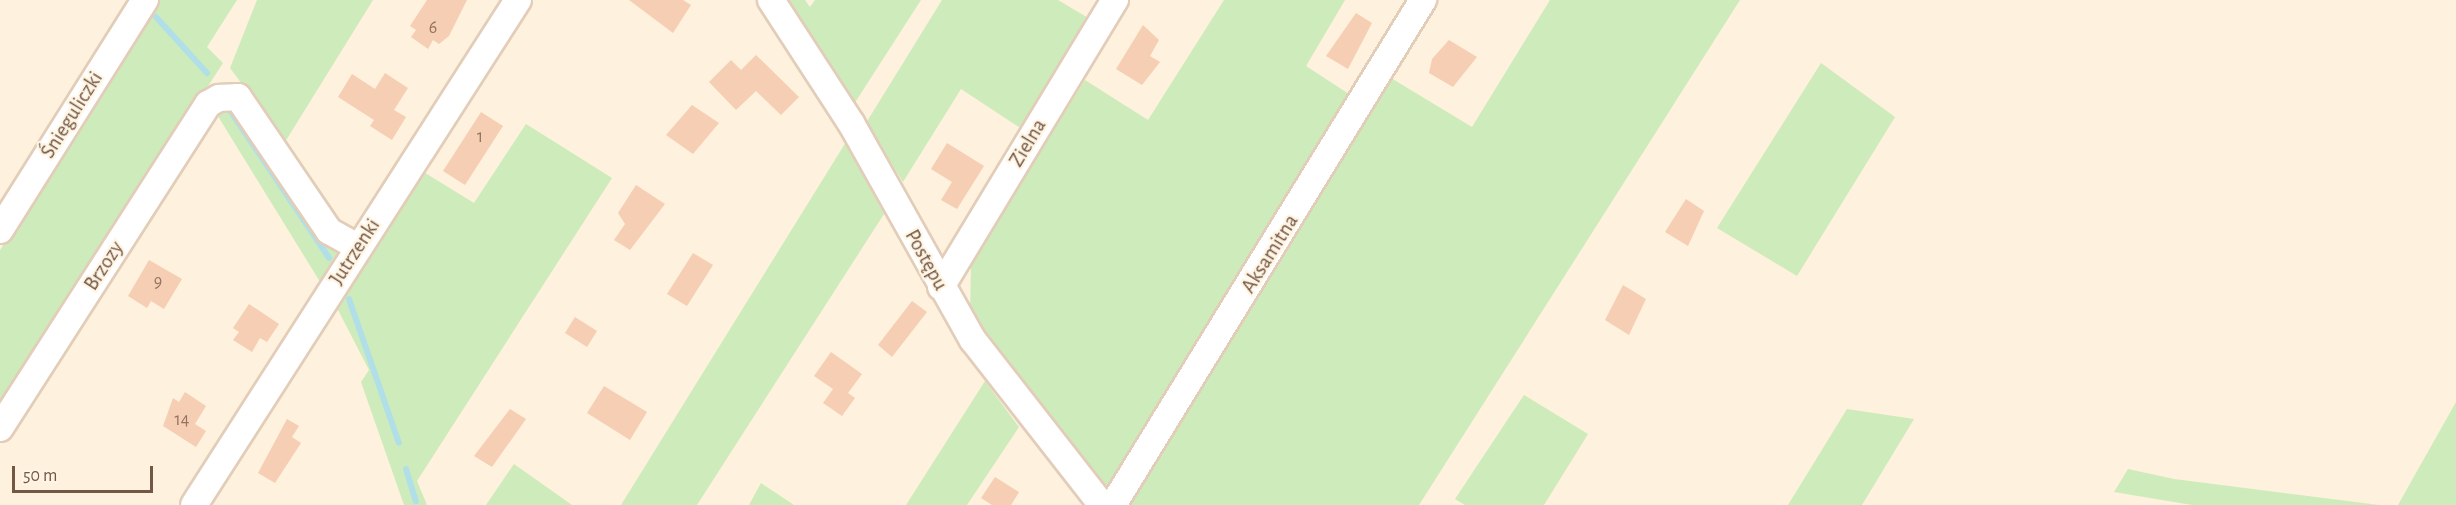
<!DOCTYPE html>
<meta charset="utf-8">
<style>
body{margin:0}
#map{position:relative;width:2456px;height:505px;overflow:hidden;background:#fef1dd;font-family:"Alegreya Sans",sans-serif}
div>[style]{position:absolute}
[style*='--x']{left:calc(var(--x)*1px);top:calc(var(--y)*1px);width:calc(var(--w)*1px);rotate:calc(var(--a)*1deg)}
.green>*{inset:0;background:#ceebbb}
.stream>*{height:6px;margin:-3px;padding:0 3px;transform-origin:3px;border-radius:3px;background:#b1dfe8}
.building>*{inset:0;background:#f5ceb3}
.roads{filter:drop-shadow(2px 0 #e2cdb9) drop-shadow(-2px 0 #e2cdb9) drop-shadow(0 2px #e2cdb9) drop-shadow(0 -2px #e2cdb9)}
.minor>*{height:26px;margin:-13px;padding:0 13px;transform-origin:13px;border-radius:13px;background:#fff}
span{translate:-50% -50%;white-space:nowrap;text-align:center;line-height:1.15;-webkit-text-stroke:4.5px #fff5e4;paint-order:stroke}
.number-label{font-size:18px;color:#947460}
.number-label span{-webkit-text-stroke-width:0}
.street-label{font-size:21px;color:#745644}
.scale{position:absolute;left:12px;top:466px;width:141px;height:27px;box-sizing:border-box;border:3px solid #745644;border-top:0;padding-left:8px;font-size:18px;line-height:21px;white-space:nowrap;color:#745644;-webkit-text-stroke:4px #fff5e4;paint-order:stroke}
</style>
<div id="map">
<div class="green">
<div style="clip-path:polygon(158px 0,237px 0,207px 47px,223px 63px,0 409px,0 250px)"></div>
<div style="clip-path:polygon(257px 0,373px 0,285px 142px,230px 68px)"></div>
<div style="clip-path:polygon(785px 0,805px 0,810px 7px,815px 0,921px 0,854px 104px)"></div>
<div style="clip-path:polygon(942px 0,1058px 0,1090px 19px,1022px 129px,961px 89px,903px 182px,866px 123px)"></div>
<div style="clip-path:polygon(1224px 0,1345px 0,1306px 66px,1352px 96px,1108px 493px,970px 318px,971px 262px,1085px 80px,1148px 120px)"></div>
<div style="clip-path:polygon(1550px 0,1740px 0,1419px 505px,1128px 505px,1391px 78px,1472px 127px)"></div>
<div style="clip-path:polygon(1821px 63px,1895px 117px,1797px 276px,1717px 228px)"></div>
<div style="clip-path:polygon(223px 107px,239px 110px,340px 254px,322px 285px,216px 113px)"></div>
<div style="clip-path:polygon(526px 124px,612px 178px,417px 481px,427px 505px,404px 505px,361px 382px,369px 370px,337px 308px,422px 171px,474px 203px)"></div>
<div style="clip-path:polygon(846px 142px,884px 214px,697px 505px,621px 505px)"></div>
<div style="clip-path:polygon(985px 381px,1019px 427px,967px 505px,906px 505px)"></div>
<div style="clip-path:polygon(1524px 395px,1588px 434px,1544px 505px,1465px 505px,1455px 499px)"></div>
<div style="clip-path:polygon(2456px 402px,2456px 505px,2398px 505px)"></div>
<div style="clip-path:polygon(1847px 409px,1914px 419px,1862px 505px,1788px 505px)"></div>
<div style="clip-path:polygon(514px 464px,572px 505px,486px 505px)"></div>
<div style="clip-path:polygon(2128px 469px,2174px 479px,2379px 505px,2192px 505px,2114px 492px)"></div>
<div style="clip-path:polygon(761px 483px,794px 505px,749px 505px)"></div>
</div>
<div class="stream">
<div style="--x:156;--y:17;--w:76;--a:47.7"></div>
<div style="--x:231;--y:112;--w:176;--a:56.1"></div>
<div style="--x:349;--y:299;--w:152;--a:70.9"></div>
<div style="--x:406;--y:469;--w:34;--a:73"></div>
</div>
<div class="building">
<div style="clip-path:polygon(427px 0,467px 0,449px 36px,439px 44px,433px 40px,428px 49px,411px 37px,416px 30px,410px 26px)"></div>
<div style="clip-path:polygon(629px 0,683px 0,691px 5px,673px 33px)"></div>
<div style="clip-path:polygon(1356px 13px,1372px 23px,1348px 69px,1326px 56px)"></div>
<div style="clip-path:polygon(1143px 25px,1159px 40px,1150px 56px,1160px 62px,1142px 85px,1116px 69px)"></div>
<div style="clip-path:polygon(1449px 40px,1477px 57px,1453px 87px,1429px 73px,1432px 59px)"></div>
<div style="clip-path:polygon(756px 55px,799px 97px,781px 115px,756px 91px,736px 110px,709px 82px,731px 60px,741px 70px)"></div>
<div style="clip-path:polygon(385px 73px,408px 88px,394px 110px,406px 117px,392px 140px,370px 126px,374px 120px,338px 97px,352px 74px,375px 89px)"></div>
<div style="clip-path:polygon(692px 105px,719px 123px,693px 154px,666px 135px)"></div>
<div style="clip-path:polygon(481px 112px,503px 126px,465px 185px,443px 171px)"></div>
<div style="clip-path:polygon(947px 143px,984px 166px,957px 209px,941px 200px,952px 182px,931px 169px)"></div>
<div style="clip-path:polygon(636px 185px,665px 204px,630px 250px,614px 240px,625px 224px,618px 213px)"></div>
<div style="clip-path:polygon(1686px 199px,1704px 211px,1688px 246px,1665px 232px)"></div>
<div style="clip-path:polygon(693px 253px,713px 265px,687px 306px,667px 294px)"></div>
<div style="clip-path:polygon(149px 260px,182px 279px,164px 309px,151px 301px,147px 308px,128px 296px)"></div>
<div style="clip-path:polygon(1623px 285px,1646px 299px,1629px 335px,1605px 320px)"></div>
<div style="clip-path:polygon(912px 301px,927px 312px,892px 357px,878px 345px)"></div>
<div style="clip-path:polygon(249px 304px,279px 324px,267px 342px,260px 338px,252px 352px,233px 340px,239px 332px,233px 328px)"></div>
<div style="clip-path:polygon(575px 317px,597px 331px,587px 347px,565px 333px)"></div>
<div style="clip-path:polygon(831px 352px,862px 374px,848px 393px,855px 398px,842px 416px,823px 403px,833px 389px,814px 376px)"></div>
<div style="clip-path:polygon(604px 386px,647px 412px,630px 440px,587px 413px)"></div>
<div style="clip-path:polygon(185px 392px,206px 406px,195px 424px,206px 431px,196px 447px,163px 426px,173px 398px,179px 402px)"></div>
<div style="clip-path:polygon(510px 409px,526px 419px,492px 467px,474px 456px)"></div>
<div style="clip-path:polygon(287px 419px,299px 426px,292px 437px,301px 443px,275px 483px,258px 473px)"></div>
<div style="clip-path:polygon(995px 477px,1019px 492px,1011px 505px,992px 505px,981px 498px)"></div>
</div>
<div class="roads">
<div class="minor">
<div style="--x:771;--y:0;--w:147;--a:57"></div>
<div style="--x:851;--y:123;--w:249;--a:60.7"></div>
<div style="--x:973;--y:340;--w:209;--a:52"></div>
<div style="--x:0;--y:230;--w:272;--a:-57.8"></div>
<div style="--x:941;--y:287;--w:336;--a:-58.8"></div>
<div style="--x:0;--y:428;--w:385;--a:-57.3"></div>
<div style="--x:208;--y:104;--w:13;--a:-29"></div>
<div style="--x:219;--y:98;--w:19;--a:-3"></div>
<div style="--x:238;--y:97;--w:162;--a:55.8"></div>
<div style="--x:329;--y:231;--w:33;--a:29"></div>
<div style="--x:194;--y:505;--w:600;--a:-57.32"></div>
<div style="--x:1113;--y:505;--w:593;--a:-58.46"></div>
</div>
</div>
<div class="number-label">
<span style="left:433px;top:28px">6</span>
<span style="left:480px;top:137px">1</span>
<span style="left:158px;top:282px">9</span>
<span style="left:182px;top:420px">14</span>
</div>
<div class="street-label">
<span style="left:72px;top:115px;rotate:-58deg">Śnieguliczki</span>
<span style="left:1028px;top:143px;rotate:-59deg">Zielna</span>
<span style="left:355px;top:252px;rotate:-57deg">Jutrzenki</span>
<span style="left:1270px;top:254px;rotate:-58deg">Aksamitna</span>
<span style="left:926px;top:260px;rotate:61deg">Postępu</span>
<span style="left:104px;top:266px;rotate:-57deg">Brzozy</span>
</div>
<div class="scale">50 m</div>
</div>
